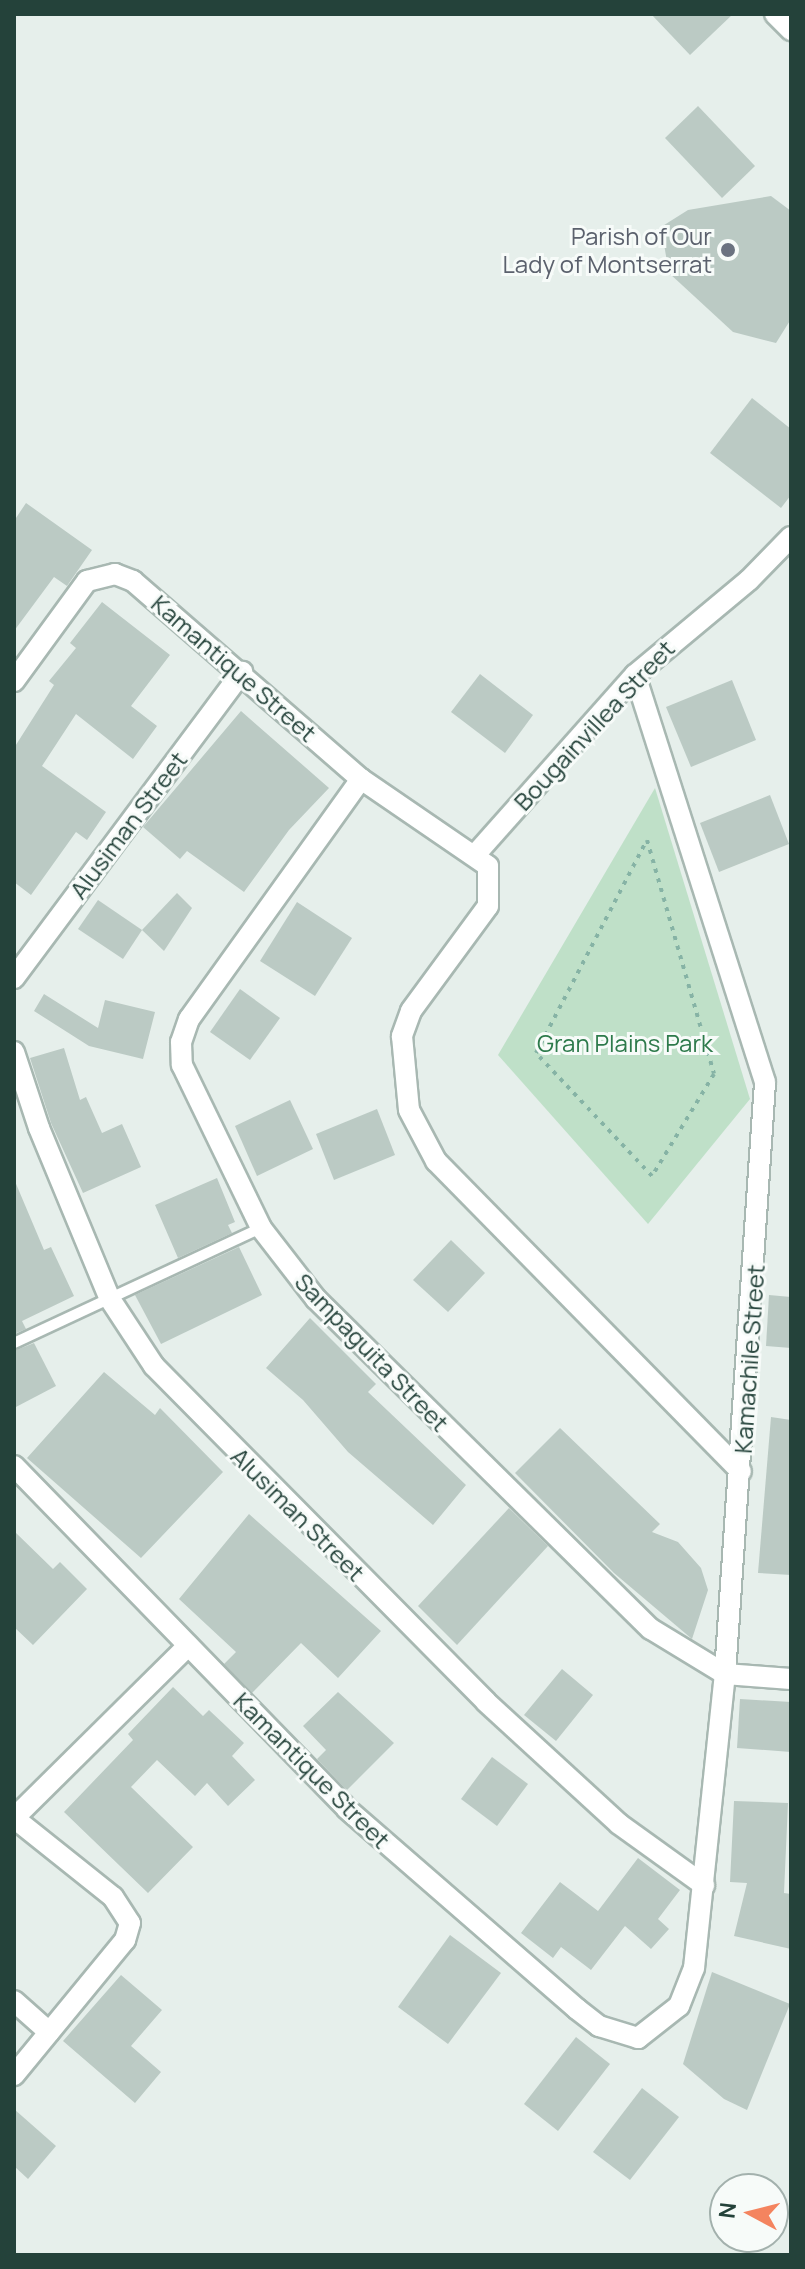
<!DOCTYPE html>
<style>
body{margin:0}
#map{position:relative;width:805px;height:2269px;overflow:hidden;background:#e6efeb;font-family:Manrope,sans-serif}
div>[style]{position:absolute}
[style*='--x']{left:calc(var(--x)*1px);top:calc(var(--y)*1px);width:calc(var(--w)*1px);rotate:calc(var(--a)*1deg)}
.green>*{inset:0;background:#bfe0c8}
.building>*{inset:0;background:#bbcac4}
.path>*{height:4px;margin-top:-2px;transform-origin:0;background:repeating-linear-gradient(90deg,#86b3a5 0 4px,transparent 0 10px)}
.roads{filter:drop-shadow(2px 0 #a8b8b2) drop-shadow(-2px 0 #a8b8b2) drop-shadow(0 2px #a8b8b2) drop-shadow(0 -2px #a8b8b2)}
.lane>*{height:10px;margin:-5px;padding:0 5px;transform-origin:5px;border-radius:5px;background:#fff}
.street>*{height:20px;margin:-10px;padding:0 10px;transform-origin:10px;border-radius:10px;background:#fff}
.dots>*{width:22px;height:22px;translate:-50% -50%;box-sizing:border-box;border:4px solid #f7fbf9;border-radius:50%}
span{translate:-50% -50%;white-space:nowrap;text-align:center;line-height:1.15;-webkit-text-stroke:6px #f7fbf9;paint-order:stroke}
.worship-label{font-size:24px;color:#5b616d}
.right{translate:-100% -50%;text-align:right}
.street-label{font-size:24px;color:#24423a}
.park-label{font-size:24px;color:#2d7a4b}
.frame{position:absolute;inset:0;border:16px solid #24423a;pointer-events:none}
.north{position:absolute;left:709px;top:2173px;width:80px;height:80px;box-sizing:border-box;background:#f7fbf9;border:2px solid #a3b1ad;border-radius:50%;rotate:277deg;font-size:22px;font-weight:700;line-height:32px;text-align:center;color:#24423a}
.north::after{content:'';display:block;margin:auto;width:28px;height:36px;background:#f4845f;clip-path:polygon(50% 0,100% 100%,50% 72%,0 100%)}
</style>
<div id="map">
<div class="green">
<div style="clip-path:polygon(655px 788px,750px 1099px,648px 1224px,498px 1055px)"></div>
</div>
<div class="building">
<div style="clip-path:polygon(651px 14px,733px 14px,690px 55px)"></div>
<div style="clip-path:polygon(698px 106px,755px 166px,722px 198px,665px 138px)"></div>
<div style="clip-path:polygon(771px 196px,791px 211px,791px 319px,776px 343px,733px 332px,669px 273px,661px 227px,688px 210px)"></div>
<div style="clip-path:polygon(752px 398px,791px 429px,791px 495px,781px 508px,710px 453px)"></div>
<div style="clip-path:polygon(26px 503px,92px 550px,67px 586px,54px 577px,14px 631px,14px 521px)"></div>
<div style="clip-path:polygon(102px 602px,170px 655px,131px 706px,157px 726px,133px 759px,76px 714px,42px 766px,106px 812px,87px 840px,76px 832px,31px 895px,14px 882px,14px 748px,54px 685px,49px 681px,76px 648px,70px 643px)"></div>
<div style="clip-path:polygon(480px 674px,533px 715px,505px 753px,451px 712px)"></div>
<div style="clip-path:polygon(732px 680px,756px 740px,691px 767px,666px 707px)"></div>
<div style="clip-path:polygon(241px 711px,329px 788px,289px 830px,244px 892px,187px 851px,180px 859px,143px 827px)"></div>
<div style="clip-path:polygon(770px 795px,789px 844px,719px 872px,700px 823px)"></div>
<div style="clip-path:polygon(177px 893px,192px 908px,164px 951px,142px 930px)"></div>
<div style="clip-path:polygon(98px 900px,142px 930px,123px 959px,78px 929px)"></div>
<div style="clip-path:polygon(297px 902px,352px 938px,315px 996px,260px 961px)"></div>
<div style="clip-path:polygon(240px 989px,280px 1018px,250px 1060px,210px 1032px)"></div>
<div style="clip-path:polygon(44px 994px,98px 1028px,105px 1000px,155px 1012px,143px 1059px,89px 1046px,34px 1011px)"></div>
<div style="clip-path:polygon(64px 1048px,80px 1100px,86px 1097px,102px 1133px,122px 1124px,141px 1167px,83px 1193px,51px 1123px,30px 1058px)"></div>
<div style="clip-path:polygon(290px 1100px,313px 1149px,257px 1176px,235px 1126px)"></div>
<div style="clip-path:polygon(377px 1109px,395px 1155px,334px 1180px,316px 1134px)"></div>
<div style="clip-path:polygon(217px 1178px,235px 1222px,228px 1225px,232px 1233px,178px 1258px,155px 1205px)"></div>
<div style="clip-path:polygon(14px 1179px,44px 1250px,51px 1247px,74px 1296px,22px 1321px,26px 1329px,14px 1334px)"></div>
<div style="clip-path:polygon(451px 1240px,485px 1273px,448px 1312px,413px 1280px)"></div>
<div style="clip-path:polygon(239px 1247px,262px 1295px,161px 1344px,135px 1295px)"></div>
<div style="clip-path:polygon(769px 1295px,791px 1297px,791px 1348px,766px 1346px)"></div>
<div style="clip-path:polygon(310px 1318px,376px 1384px,368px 1392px,466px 1485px,433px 1525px,348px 1452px,303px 1400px,266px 1368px)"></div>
<div style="clip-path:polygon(34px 1343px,56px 1386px,14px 1408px,14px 1351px)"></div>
<div style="clip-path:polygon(104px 1372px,155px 1415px,160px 1408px,223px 1472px,141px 1558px,27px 1458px)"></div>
<div style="clip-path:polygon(771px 1417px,791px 1420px,791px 1575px,758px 1573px)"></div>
<div style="clip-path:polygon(560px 1428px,660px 1524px,652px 1532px,678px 1542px,701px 1568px,708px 1590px,692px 1639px,614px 1573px,515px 1473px)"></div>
<div style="clip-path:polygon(509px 1508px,548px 1546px,457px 1645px,418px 1606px)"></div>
<div style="clip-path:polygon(249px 1514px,381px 1631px,338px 1678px,301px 1643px,252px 1693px,224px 1664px,236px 1652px,179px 1599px)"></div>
<div style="clip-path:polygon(14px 1531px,53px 1569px,60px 1562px,87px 1589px,33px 1645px,14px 1627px)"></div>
<div style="clip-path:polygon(562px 1669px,593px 1695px,556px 1741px,524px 1715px)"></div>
<div style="clip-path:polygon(173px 1687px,203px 1716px,209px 1710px,244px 1743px,232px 1756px,255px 1780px,228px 1806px,207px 1783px,195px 1796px,157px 1760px,131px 1787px,193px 1847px,148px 1893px,64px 1812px,133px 1740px,128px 1734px)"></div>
<div style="clip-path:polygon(338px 1692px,394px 1743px,347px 1790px,317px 1759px,326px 1750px,303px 1726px)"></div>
<div style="clip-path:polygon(740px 1699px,791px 1702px,791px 1752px,737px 1748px)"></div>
<div style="clip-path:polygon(492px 1757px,528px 1784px,497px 1826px,461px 1799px)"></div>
<div style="clip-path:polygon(734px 1801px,788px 1803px,784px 1893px,791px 1894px,791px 1949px,734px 1936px,747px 1883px,730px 1882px)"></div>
<div style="clip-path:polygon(638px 1858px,680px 1890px,658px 1919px,669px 1929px,651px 1949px,625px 1926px,591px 1970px,561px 1947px,553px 1958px,521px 1933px,560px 1882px,598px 1911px)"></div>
<div style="clip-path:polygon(450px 1935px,501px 1973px,448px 2044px,398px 2007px)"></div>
<div style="clip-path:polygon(712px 1972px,790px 2004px,747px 2110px,724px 2099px,683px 2064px)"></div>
<div style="clip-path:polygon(121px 1975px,162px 2010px,131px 2046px,161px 2072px,135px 2103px,63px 2041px)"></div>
<div style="clip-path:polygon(576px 2037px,610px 2064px,558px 2131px,524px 2104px)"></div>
<div style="clip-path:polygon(642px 2088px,679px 2117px,630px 2180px,593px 2152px)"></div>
<div style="clip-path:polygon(14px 2109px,56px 2146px,28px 2179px,14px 2166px)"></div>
</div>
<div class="path">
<div style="--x:647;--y:840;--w:243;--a:74"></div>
<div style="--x:714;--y:1074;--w:119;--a:121.3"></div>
<div style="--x:652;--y:1176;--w:169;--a:-133.3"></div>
<div style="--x:536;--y:1053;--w:240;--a:-62.5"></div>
</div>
<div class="roads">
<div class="lane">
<div style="--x:14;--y:1343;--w:272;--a:-25"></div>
</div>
<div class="street">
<div style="--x:775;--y:14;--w:23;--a:45"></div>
<div style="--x:14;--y:681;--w:124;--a:-53.9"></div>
<div style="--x:87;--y:581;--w:29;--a:-14"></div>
<div style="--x:115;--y:574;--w:19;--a:21"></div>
<div style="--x:133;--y:581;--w:302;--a:41"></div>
<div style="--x:361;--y:779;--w:154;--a:34.4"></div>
<div style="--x:488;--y:866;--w:40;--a:90"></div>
<div style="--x:488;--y:906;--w:130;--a:126.3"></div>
<div style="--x:411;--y:1011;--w:27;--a:110"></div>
<div style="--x:402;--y:1036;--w:74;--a:84.6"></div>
<div style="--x:409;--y:1110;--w:58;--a:62.1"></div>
<div style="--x:436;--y:1161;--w:435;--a:45.5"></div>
<div style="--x:361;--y:779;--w:295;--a:125.6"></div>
<div style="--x:189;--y:1019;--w:24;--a:109"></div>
<div style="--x:181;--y:1042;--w:23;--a:88"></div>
<div style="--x:182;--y:1065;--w:181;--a:64.1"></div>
<div style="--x:261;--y:1228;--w:90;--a:52.2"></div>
<div style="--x:316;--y:1299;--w:470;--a:44.6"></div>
<div style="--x:651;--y:1629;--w:87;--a:31.3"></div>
<div style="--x:725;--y:1674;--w:66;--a:4.3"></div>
<div style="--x:475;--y:855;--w:241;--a:-48.4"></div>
<div style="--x:635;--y:675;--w:148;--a:-39.8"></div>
<div style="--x:749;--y:580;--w:60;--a:-45.7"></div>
<div style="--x:14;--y:978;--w:382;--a:-53.3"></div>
<div style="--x:14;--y:1052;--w:80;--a:71.8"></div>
<div style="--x:39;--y:1128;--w:185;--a:67.5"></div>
<div style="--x:110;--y:1299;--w:80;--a:56.7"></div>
<div style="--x:154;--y:1366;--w:472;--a:45.3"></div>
<div style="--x:486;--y:1702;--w:180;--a:42.5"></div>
<div style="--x:619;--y:1824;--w:105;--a:35.7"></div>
<div style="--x:14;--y:1466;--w:478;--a:45.8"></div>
<div style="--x:347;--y:1809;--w:305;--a:41"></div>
<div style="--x:577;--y:2009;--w:28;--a:38"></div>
<div style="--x:599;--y:2026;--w:41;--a:17.1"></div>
<div style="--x:638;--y:2038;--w:52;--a:-38"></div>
<div style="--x:679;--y:2006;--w:41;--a:-68.5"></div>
<div style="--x:694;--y:1968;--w:296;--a:-84"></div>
<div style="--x:725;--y:1674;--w:593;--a:-86.13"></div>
<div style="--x:765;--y:1082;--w:427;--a:-107.7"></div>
<div style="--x:14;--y:1818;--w:127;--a:38.6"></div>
<div style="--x:113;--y:1897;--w:31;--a:57"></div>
<div style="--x:130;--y:1923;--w:18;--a:106"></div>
<div style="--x:125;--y:1940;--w:175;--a:129.4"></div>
<div style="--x:14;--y:1818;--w:245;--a:-44.7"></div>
<div style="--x:14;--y:2001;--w:47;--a:41.5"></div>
</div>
</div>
<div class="dots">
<div style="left:728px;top:250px;background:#6b7280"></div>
</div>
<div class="worship-label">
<span class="right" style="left:712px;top:250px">Parish of Our<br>Lady of Montserrat</span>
</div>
<div class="street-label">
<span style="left:234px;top:668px;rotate:41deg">Kamantique Street</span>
<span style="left:594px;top:725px;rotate:-47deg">Bougainvillea Street</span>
<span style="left:128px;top:825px;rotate:-53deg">Alusiman Street</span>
<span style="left:372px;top:1352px;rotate:46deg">Sampaguita Street</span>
<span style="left:749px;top:1359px;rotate:-86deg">Kamachile Street</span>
<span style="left:298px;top:1514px;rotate:45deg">Alusiman Street</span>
<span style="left:312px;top:1770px;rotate:45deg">Kamantique Street</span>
</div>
<div class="park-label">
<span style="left:625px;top:1043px">Gran Plains Park</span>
</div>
<div class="frame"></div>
<div class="north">N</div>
</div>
